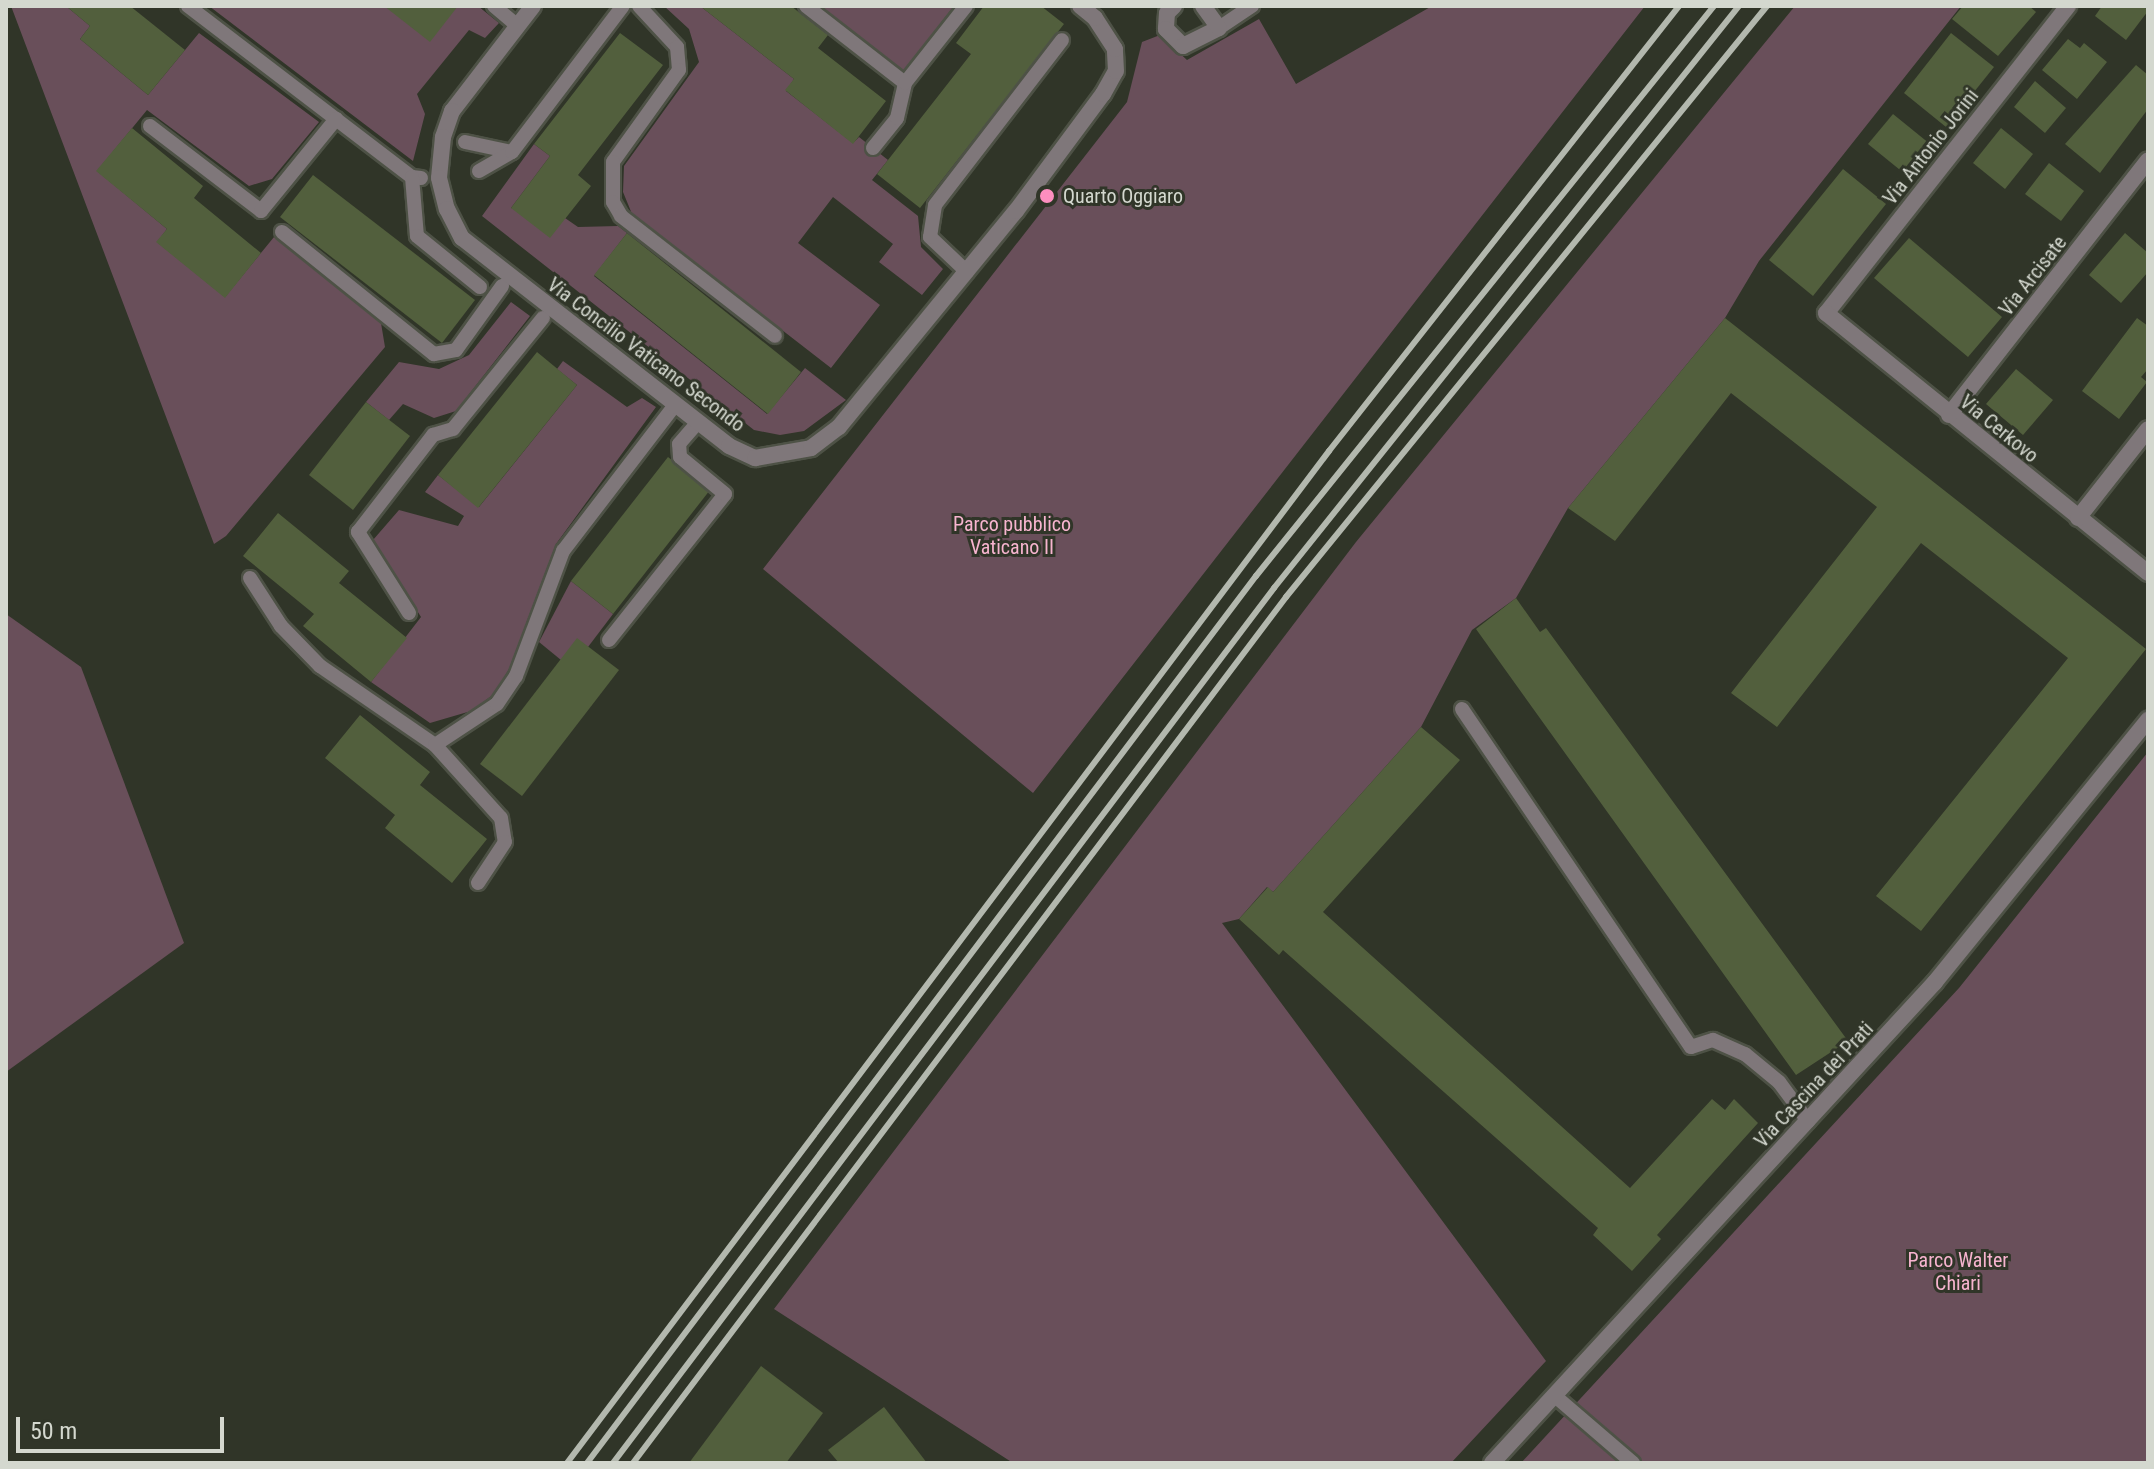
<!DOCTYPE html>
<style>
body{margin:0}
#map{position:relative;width:2154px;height:1469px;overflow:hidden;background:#303528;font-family:"Roboto Condensed",sans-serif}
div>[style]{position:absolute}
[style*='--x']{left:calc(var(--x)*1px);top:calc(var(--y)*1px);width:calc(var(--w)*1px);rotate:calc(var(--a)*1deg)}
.green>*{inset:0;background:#694f5a}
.building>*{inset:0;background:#525f3d}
.roads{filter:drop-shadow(2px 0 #4e5246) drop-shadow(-2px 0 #4e5246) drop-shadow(0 2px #4e5246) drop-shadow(0 -2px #4e5246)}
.lane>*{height:14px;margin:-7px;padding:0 7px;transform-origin:7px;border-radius:7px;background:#7f777a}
.street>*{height:16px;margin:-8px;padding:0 8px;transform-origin:8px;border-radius:8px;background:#7f777a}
.rail>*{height:6px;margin:-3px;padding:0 3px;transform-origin:3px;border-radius:3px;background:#b3b8ae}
.dots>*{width:22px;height:22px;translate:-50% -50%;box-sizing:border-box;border:4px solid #303528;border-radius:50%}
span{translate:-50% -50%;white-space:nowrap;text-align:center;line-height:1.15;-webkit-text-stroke:6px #303528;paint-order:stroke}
.street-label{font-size:20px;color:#d4d8cf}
.poi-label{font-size:20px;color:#d4d8cf}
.left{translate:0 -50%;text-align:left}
.park-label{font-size:20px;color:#f7b4cf}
.frame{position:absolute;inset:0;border:8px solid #d4d8cf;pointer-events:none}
.scale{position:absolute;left:16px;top:1417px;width:208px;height:36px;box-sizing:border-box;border:4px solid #d4d8cf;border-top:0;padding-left:10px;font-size:24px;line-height:28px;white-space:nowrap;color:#d4d8cf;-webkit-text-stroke:6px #303528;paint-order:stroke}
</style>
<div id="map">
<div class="green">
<div style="clip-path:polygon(11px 6px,66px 6px,90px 26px,80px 39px,148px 95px,199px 33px,319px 122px,272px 179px,249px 186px,147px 110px,97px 171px,167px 229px,157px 242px,225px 297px,274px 237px,381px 323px,385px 347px,226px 536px,214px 544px)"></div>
<div style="clip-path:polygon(209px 6px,478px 6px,499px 23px,485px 38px,469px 30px,417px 94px,425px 114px,413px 161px)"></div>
<div style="clip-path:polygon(664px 6px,700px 6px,794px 79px,786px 91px,853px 143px,859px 137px,888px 160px,872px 180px,918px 216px,921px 247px,943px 269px,922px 295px,879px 262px,893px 244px,833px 197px,798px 243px,880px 305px,831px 368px,632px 214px,623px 192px,624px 166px,699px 62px,689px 29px)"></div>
<div style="clip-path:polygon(815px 6px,954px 6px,902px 73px)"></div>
<div style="clip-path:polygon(1432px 6px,1645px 6px,1033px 793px,763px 569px,1127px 102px,1142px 42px,1160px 35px,1187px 60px,1259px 19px,1296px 84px)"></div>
<div style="clip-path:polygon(1795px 6px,1961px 6px,1759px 261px,1725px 318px,1568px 508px,1516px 598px,1472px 630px,1421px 727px,1273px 892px,1267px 887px,1239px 919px,1222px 923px,1546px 1361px,1451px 1463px,1013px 1463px,774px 1309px,1356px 542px)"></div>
<div style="clip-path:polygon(534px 144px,550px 156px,511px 208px,565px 218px,578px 227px,618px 226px,627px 233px,594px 276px,767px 414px,805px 368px,846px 400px,804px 431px,780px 435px,754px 430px,482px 216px)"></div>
<div style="clip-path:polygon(511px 302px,530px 316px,456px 411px,434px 418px,403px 404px,389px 420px,366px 402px,399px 362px,439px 369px,469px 355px)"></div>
<div style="clip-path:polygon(563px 361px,627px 407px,642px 398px,656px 407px,556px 544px,509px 669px,494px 694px,471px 711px,430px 723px,371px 682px,421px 617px,373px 540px,399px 510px,458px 526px,464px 516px,425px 492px,438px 475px,479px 507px,577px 385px,557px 369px)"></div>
<div style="clip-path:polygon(571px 581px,613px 614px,588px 647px,561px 660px,539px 642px)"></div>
<div style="clip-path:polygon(6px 614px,81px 667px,184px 943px,6px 1072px)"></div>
<div style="clip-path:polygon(2148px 752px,2148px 1463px,1521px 1463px,1959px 988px)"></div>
</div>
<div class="building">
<div style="clip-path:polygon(66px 6px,130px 6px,185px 50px,148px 95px,80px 39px,90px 26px)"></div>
<div style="clip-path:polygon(384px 6px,458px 6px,430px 42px)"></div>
<div style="clip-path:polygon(700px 6px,791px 6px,828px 35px,818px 48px,886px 101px,853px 144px,785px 90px,794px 79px)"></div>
<div style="clip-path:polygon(984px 6px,1041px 6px,1064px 24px,920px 208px,877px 174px,971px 54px,956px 43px)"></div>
<div style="clip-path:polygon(1963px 6px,2029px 6px,2036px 12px,1998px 56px,1952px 19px)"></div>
<div style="clip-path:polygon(2102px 6px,2144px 6px,2148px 11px,2126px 40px,2095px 16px)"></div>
<div style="clip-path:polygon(620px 33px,663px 65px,578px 175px,591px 186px,550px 238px,511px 208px,550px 156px,534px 144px)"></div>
<div style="clip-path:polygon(1951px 33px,1994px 67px,1946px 127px,1904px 93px)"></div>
<div style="clip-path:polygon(2068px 39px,2080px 48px,2084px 43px,2107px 62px,2077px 99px,2042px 70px)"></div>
<div style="clip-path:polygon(2136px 65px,2148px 75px,2148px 109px,2100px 173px,2065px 144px)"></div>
<div style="clip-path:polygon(2035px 81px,2066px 108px,2045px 133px,2014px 107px)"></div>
<div style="clip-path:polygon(1893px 114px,1930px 144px,1905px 174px,1868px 144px)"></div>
<div style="clip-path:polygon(132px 128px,203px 186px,194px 198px,261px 253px,225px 298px,156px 242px,167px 229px,96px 171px)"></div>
<div style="clip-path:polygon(2001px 128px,2033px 154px,2005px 189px,1973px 163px)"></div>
<div style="clip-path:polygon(2049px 163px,2084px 191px,2061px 221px,2025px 194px)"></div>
<div style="clip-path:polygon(1843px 169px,1886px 204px,1813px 296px,1769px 260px)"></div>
<div style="clip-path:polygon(313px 175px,475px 300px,442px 343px,280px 217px)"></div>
<div style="clip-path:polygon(627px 233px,801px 372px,768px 414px,594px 275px)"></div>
<div style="clip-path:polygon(2125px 233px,2148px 253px,2148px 272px,2121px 303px,2089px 275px)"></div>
<div style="clip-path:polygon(1909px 238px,2002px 317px,1968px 357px,1874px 278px)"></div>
<div style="clip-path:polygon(1725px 318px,2146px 649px,1921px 931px,1876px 896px,2068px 658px,1921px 543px,1777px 727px,1731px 693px,1877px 507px,1731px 393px,1615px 541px,1568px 508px)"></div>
<div style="clip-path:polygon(2137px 318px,2148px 326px,2148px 369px,2141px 377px,2147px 382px,2119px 419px,2082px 391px)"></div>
<div style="clip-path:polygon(537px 352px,577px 385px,478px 508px,438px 475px)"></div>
<div style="clip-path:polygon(2016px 369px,2053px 400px,2023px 435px,1986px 404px)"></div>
<div style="clip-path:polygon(366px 402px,410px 436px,353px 510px,309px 475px)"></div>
<div style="clip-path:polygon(668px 457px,710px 490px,613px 614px,571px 581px)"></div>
<div style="clip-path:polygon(278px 513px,349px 571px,339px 583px,407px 638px,371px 682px,303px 626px,314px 614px,243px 556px)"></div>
<div style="clip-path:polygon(1516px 598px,1540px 632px,1546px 628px,1848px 1041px,1796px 1075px,1476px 629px)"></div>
<div style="clip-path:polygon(577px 638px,619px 670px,522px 796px,480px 764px)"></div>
<div style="clip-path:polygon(360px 715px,430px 772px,420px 785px,487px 839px,452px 883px,385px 828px,395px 815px,325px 758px)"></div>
<div style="clip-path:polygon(1421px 727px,1460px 760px,1323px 912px,1630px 1188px,1712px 1099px,1725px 1110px,1734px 1099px,1758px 1123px,1657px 1235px,1661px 1239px,1632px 1271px,1593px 1235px,1598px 1228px,1283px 950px,1279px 955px,1239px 919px,1268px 887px,1273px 892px)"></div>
<div style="clip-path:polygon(761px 1366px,823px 1413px,786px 1463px,689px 1463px)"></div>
<div style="clip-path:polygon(884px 1407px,927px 1463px,839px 1463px,828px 1450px)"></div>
</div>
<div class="roads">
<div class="lane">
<div style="--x:188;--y:6;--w:282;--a:37.4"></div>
<div style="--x:412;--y:177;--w:9;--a:6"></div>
<div style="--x:494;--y:6;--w:30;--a:40"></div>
<div style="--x:639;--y:6;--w:56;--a:47.2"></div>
<div style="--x:677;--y:47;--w:23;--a:85"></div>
<div style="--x:679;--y:70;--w:113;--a:125.7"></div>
<div style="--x:613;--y:162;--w:40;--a:90"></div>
<div style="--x:613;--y:202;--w:16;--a:60"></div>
<div style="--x:621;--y:216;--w:195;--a:37.9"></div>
<div style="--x:806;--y:6;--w:125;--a:37.9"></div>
<div style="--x:1219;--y:28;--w:40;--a:-34"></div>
<div style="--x:150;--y:126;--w:140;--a:37.4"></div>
<div style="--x:261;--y:211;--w:119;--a:-50.8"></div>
<div style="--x:465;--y:142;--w:48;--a:12"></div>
<div style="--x:873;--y:148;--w:38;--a:-51"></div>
<div style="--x:897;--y:118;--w:36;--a:-77"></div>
<div style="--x:905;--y:83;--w:98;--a:-51.6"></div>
<div style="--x:479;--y:171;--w:38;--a:-30"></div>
<div style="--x:512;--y:152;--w:183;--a:-52.8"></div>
<div style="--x:412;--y:177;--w:59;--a:85.2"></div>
<div style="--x:417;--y:236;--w:81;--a:39"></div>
<div style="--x:282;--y:232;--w:195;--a:38.8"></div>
<div style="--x:434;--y:354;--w:22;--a:-10"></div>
<div style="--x:456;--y:350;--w:79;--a:-54.3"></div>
<div style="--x:967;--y:272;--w:51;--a:-136.6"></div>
<div style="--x:930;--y:237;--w:32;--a:-81"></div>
<div style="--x:935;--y:205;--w:208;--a:-52.4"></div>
<div style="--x:250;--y:578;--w:57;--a:57.1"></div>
<div style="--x:281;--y:626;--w:56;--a:45.7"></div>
<div style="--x:320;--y:666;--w:140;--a:34.5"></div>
<div style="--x:435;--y:745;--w:98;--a:47.9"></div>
<div style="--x:501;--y:818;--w:24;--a:81"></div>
<div style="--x:505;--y:842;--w:49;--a:123.4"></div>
<div style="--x:409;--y:613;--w:96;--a:-122.2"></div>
<div style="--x:358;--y:532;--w:123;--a:-52.3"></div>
<div style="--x:433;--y:435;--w:21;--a:-17"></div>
<div style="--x:453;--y:429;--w:143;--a:-51"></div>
<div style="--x:609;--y:640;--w:186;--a:-51.5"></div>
<div style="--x:725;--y:494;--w:58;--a:-140.6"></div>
<div style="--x:680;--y:457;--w:13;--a:-94"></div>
<div style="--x:679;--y:444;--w:29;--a:-49"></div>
<div style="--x:1462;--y:709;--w:408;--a:55.9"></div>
<div style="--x:1691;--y:1047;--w:23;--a:-18"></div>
<div style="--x:1713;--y:1040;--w:35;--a:24"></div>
<div style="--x:1745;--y:1054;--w:44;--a:39.5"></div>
<div style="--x:1779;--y:1082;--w:49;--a:53.4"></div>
<div style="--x:435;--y:745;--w:74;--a:-33.5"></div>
<div style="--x:497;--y:704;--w:34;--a:-56"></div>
<div style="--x:516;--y:676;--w:134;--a:-69.4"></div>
<div style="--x:563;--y:551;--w:184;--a:-52.5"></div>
<div style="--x:1555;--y:1396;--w:103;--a:40.7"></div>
</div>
<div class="street">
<div style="--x:533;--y:6;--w:133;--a:127.6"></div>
<div style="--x:452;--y:111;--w:28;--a:109"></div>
<div style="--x:443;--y:137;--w:41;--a:95.6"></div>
<div style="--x:439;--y:178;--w:32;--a:76"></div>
<div style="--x:447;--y:209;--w:33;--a:63"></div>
<div style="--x:462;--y:238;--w:338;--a:37.9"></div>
<div style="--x:729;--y:446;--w:29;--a:25"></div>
<div style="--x:755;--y:458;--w:57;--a:-10.1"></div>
<div style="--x:811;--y:448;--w:35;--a:-37"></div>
<div style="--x:839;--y:427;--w:279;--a:-50.7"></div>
<div style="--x:1016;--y:211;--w:146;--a:-53.4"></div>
<div style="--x:1103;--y:94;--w:26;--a:-61"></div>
<div style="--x:1116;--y:71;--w:22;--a:-93"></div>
<div style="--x:1115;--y:49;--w:37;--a:-123"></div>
<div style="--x:1095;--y:18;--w:19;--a:-141"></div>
<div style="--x:1174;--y:6;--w:10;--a:135"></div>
<div style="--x:1167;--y:13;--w:16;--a:94"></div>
<div style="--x:1166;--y:29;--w:24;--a:45"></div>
<div style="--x:1183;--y:46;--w:40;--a:-26.6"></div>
<div style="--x:1219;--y:28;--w:27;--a:-126"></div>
<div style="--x:2068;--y:6;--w:391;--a:128.2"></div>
<div style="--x:1826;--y:313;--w:414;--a:38.9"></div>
<div style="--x:1949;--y:415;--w:323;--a:-52"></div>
<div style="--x:2078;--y:518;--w:113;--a:-51.8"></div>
<div style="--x:1492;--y:1463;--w:654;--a:-47.35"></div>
<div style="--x:1935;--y:982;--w:338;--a:-50.9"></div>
</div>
</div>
<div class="rail">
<div style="--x:567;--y:1463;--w:1267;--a:-53.02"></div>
<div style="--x:1329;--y:451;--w:566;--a:-51.81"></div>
<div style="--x:587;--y:1463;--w:1111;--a:-52.98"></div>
<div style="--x:1256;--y:576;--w:731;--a:-51.22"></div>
<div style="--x:613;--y:1463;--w:1097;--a:-52.93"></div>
<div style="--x:1274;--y:588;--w:745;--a:-51.38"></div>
<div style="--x:633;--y:1463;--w:1085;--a:-52.98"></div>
<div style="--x:1286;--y:597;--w:762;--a:-50.86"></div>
</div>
<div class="dots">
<div style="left:1047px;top:196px;background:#fd8ebf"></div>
</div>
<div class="street-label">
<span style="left:1931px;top:147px;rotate:-52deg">Via Antonio Jorini</span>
<span style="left:2033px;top:276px;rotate:-52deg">Via Arcisate</span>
<span style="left:646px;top:355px;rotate:37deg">Via Concilio Vaticano Secondo</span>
<span style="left:1999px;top:429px;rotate:39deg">Via Cerkovo</span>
<span style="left:1814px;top:1085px;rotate:-47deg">Via Cascina dei Prati</span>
</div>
<div class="poi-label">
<span class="left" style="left:1063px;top:196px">Quarto Oggiaro</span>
</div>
<div class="park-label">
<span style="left:1012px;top:536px">Parco pubblico<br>Vaticano II</span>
<span style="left:1958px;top:1272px">Parco Walter<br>Chiari</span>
</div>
<div class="frame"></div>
<div class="scale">50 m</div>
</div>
